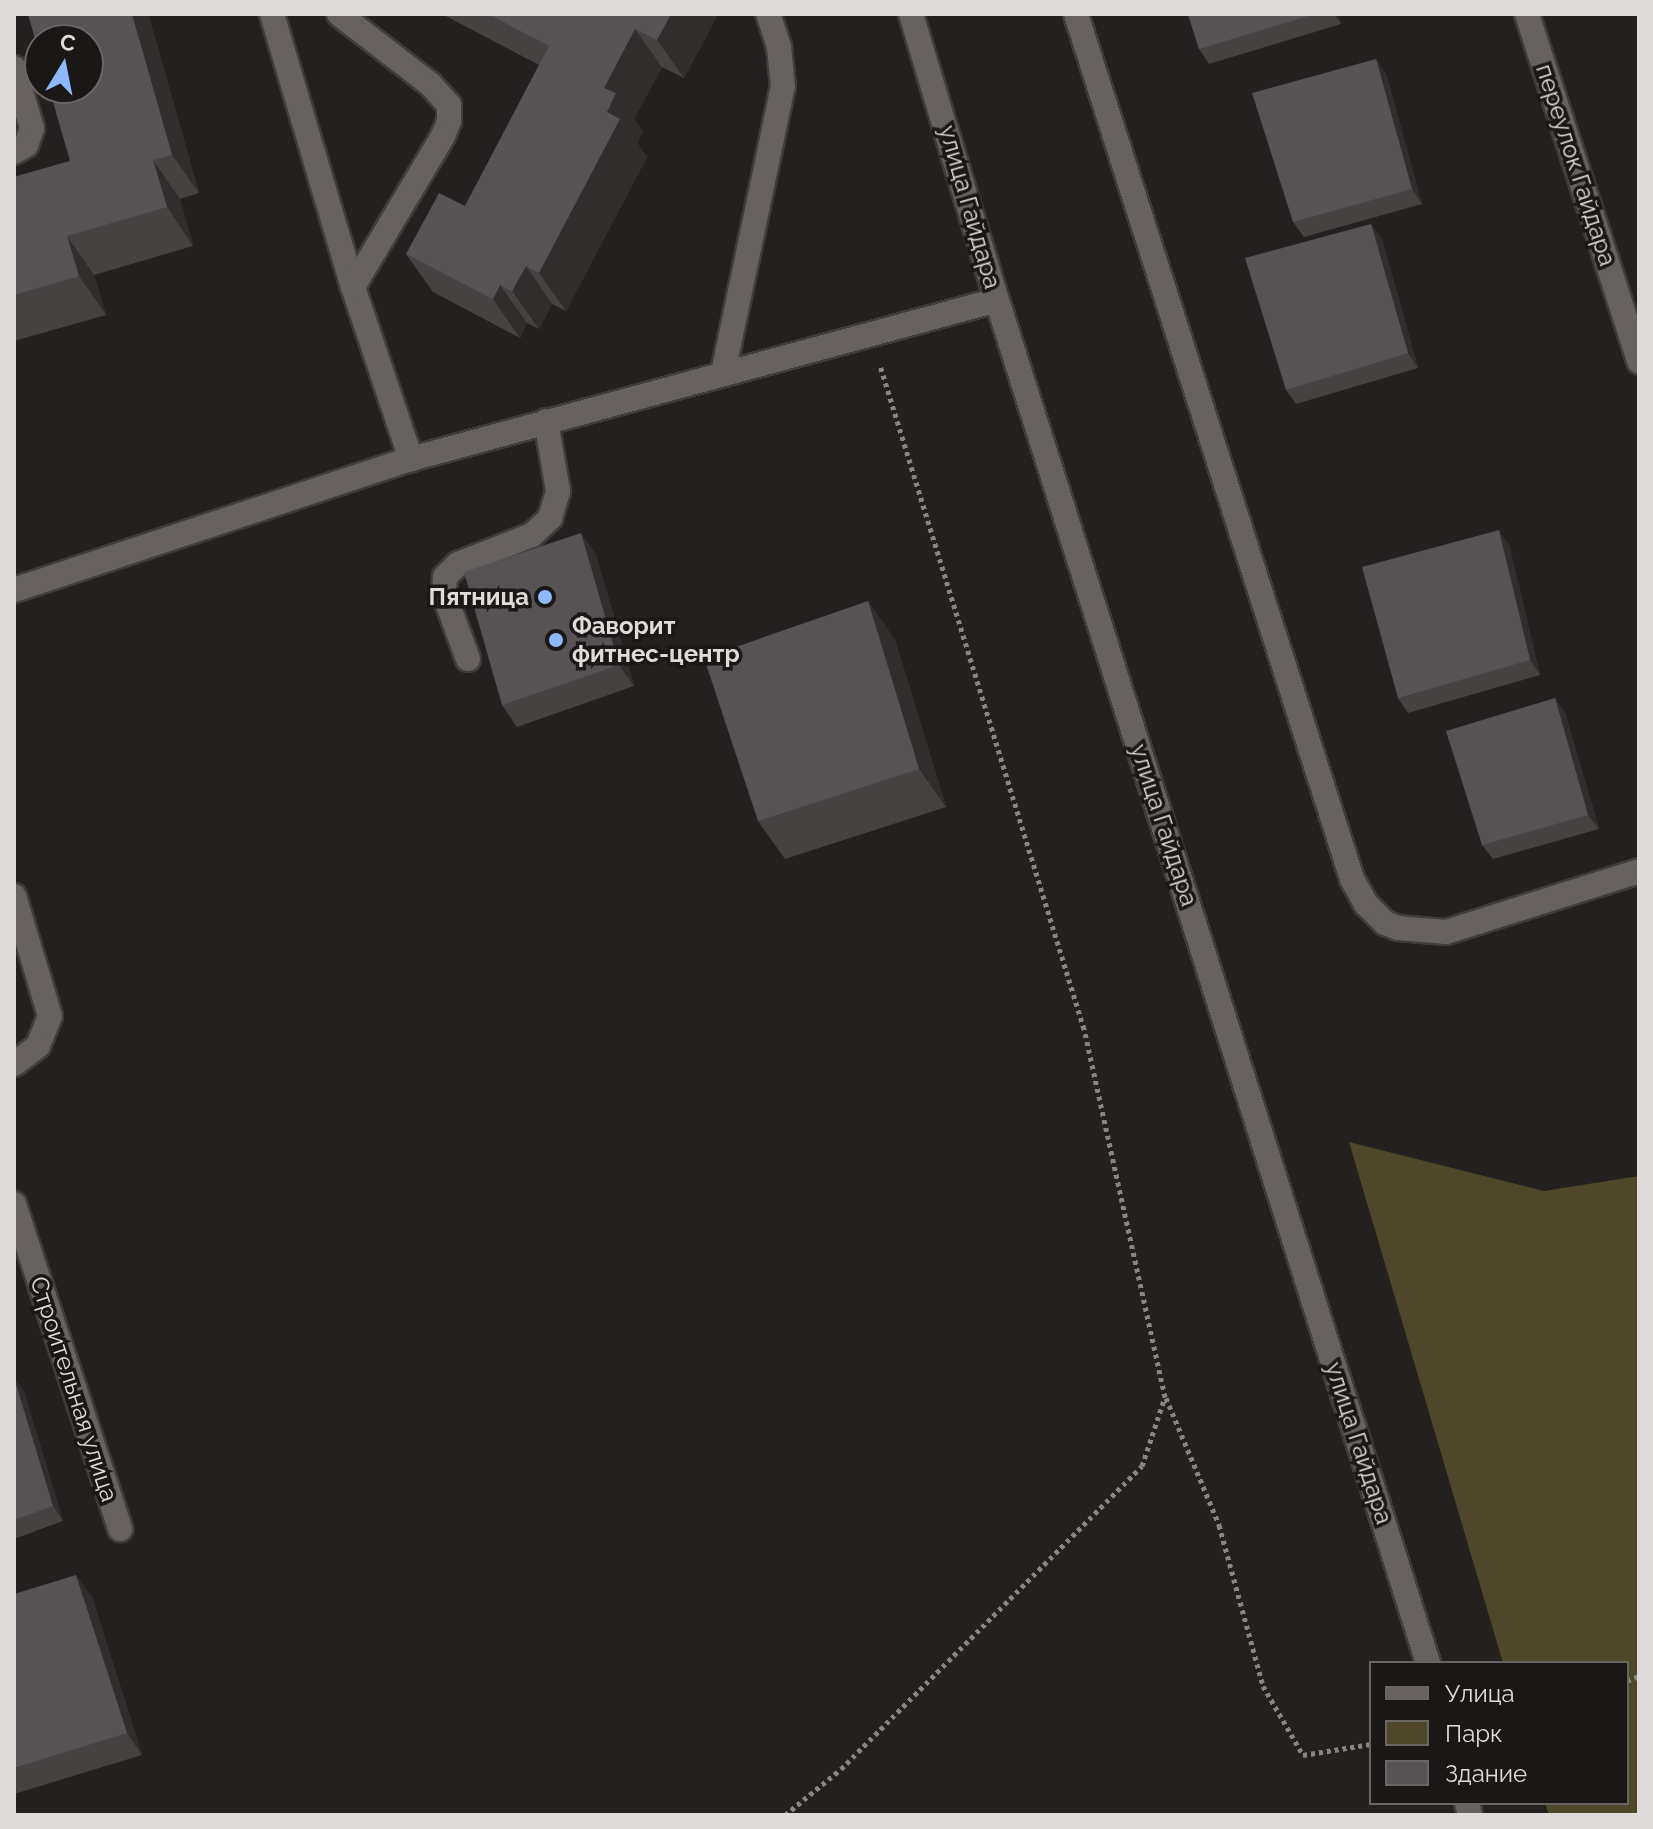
<!DOCTYPE html>
<meta charset="utf-8">
<style>
body{margin:0}
#map{position:relative;width:1653px;height:1829px;overflow:hidden;background:#24201f;font-family:Raleway,sans-serif}
div>[style]{position:absolute}
[style*='--x']{left:calc(var(--x)*1px);top:calc(var(--y)*1px);width:calc(var(--w)*1px);rotate:calc(var(--a)*1deg)}
.green>*{inset:0;background:#4f472a}
.path>*{height:5px;margin-top:-2.5px;transform-origin:0;background:repeating-linear-gradient(90deg,#888584 0 4px,transparent 0 8px)}
.roads{filter:drop-shadow(2px 0 #3f3c3b) drop-shadow(-2px 0 #3f3c3b) drop-shadow(0 2px #3f3c3b) drop-shadow(0 -2px #3f3c3b)}
.service>*{height:24px;margin:-12px;padding:0 12px;transform-origin:12px;border-radius:12px;background:#676260}
.minor>*{height:24px;margin:-12px;padding:0 12px;transform-origin:12px;border-radius:12px;background:#676260}
.secondary>*{height:24px;margin:-12px;padding:0 12px;transform-origin:12px;border-radius:12px;background:#676260}
.wall>*{inset:0;background:#464242}
.shaded-wall>*{inset:0;background:#322d2d}
.building>*{inset:0;background:#575253}
.dots>*{width:22px;height:22px;translate:-50% -50%;box-sizing:border-box;border:4px solid #1b1716;border-radius:50%}
span{translate:-50% -50%;white-space:nowrap;text-align:center;line-height:1.15;-webkit-text-stroke:7px #1b1716;paint-order:stroke}
.street-label{font-size:24px;color:#dedbda}
.poi-label{font-size:24px;color:#dedbda;font-weight:700}
.right{translate:-100% -50%;text-align:right}
.left{translate:0 -50%;text-align:left}
.frame{position:absolute;inset:0;border:16px solid #dedbda;pointer-events:none}
.legend{position:absolute;left:1369px;top:1661px;width:260px;height:144px;box-sizing:border-box;background:#1b1716;border:2px solid #696564;margin:0;padding:10px 14px;list-style:none;font-size:24px;color:#dedbda}
.legend li{display:flex;align-items:center;gap:16px;height:40px}
.legend b{width:40px;border:2px solid #696564}
.north{position:absolute;left:24px;top:24px;width:80px;height:80px;box-sizing:border-box;background:#1b1716;border:2px solid #696564;border-radius:50%;rotate:10deg;font-size:22px;font-weight:700;line-height:32px;text-align:center;color:#dedbda}
.north::after{content:'';display:block;margin:auto;width:28px;height:36px;background:#8db9fc;clip-path:polygon(50% 0,100% 100%,50% 72%,0 100%)}
</style>
<div id="map">
<div class="green">
<div style="clip-path:polygon(1349px 1142px,1544px 1191px,1639px 1176px,1639px 1815px,1549px 1815px,1545px 1803px,1627px 1803px,1627px 1663px,1503px 1663px)"></div>
</div>
<div class="path">
<div style="--x:1166;--y:1398;--w:138;--a:67.3"></div>
<div style="--x:1219;--y:1525;--w:167;--a:74.7"></div>
<div style="--x:1263;--y:1686;--w:80;--a:59.9"></div>
<div style="--x:1303;--y:1755;--w:69;--a:-9.2"></div>
<div style="--x:1627;--y:1681;--w:13;--a:-23"></div>
<div style="--x:785;--y:1815;--w:72;--a:-39.4"></div>
<div style="--x:841;--y:1769;--w:427;--a:-45.2"></div>
<div style="--x:1142;--y:1466;--w:73;--a:-71.6"></div>
<div style="--x:1165;--y:1397;--w:377;--a:-102.4"></div>
<div style="--x:1084;--y:1029;--w:695;--a:-107.08"></div>
</div>
<div class="roads">
<div class="service">
<div style="--x:272;--y:14;--w:285;--a:73.5"></div>
<div style="--x:353;--y:287;--w:182;--a:71.4"></div>
<div style="--x:339;--y:14;--w:115;--a:37.6"></div>
<div style="--x:430;--y:84;--w:28;--a:48"></div>
<div style="--x:449;--y:105;--w:16;--a:90"></div>
<div style="--x:449;--y:121;--w:16;--a:112"></div>
<div style="--x:443;--y:136;--w:176;--a:120.8"></div>
<div style="--x:14;--y:68;--w:63;--a:73.3"></div>
<div style="--x:32;--y:128;--w:18;--a:109"></div>
<div style="--x:26;--y:145;--w:14;--a:150"></div>
<div style="--x:723;--y:373;--w:292;--a:-78.2"></div>
<div style="--x:783;--y:87;--w:40;--a:-95.7"></div>
<div style="--x:779;--y:47;--w:35;--a:-108"></div>
<div style="--x:468;--y:659;--w:69;--a:-110.3"></div>
<div style="--x:444;--y:594;--w:17;--a:-87"></div>
<div style="--x:445;--y:577;--w:18;--a:-45"></div>
<div style="--x:458;--y:564;--w:79;--a:-21.4"></div>
<div style="--x:532;--y:535;--w:25;--a:-43"></div>
<div style="--x:550;--y:518;--w:28;--a:-73"></div>
<div style="--x:558;--y:491;--w:71;--a:-99.7"></div>
</div>
<div class="minor">
<div style="--x:1076;--y:14;--w:908;--a:72.3"></div>
<div style="--x:1352;--y:879;--w:29;--a:61"></div>
<div style="--x:1366;--y:904;--w:27;--a:45"></div>
<div style="--x:1385;--y:923;--w:14;--a:21"></div>
<div style="--x:1398;--y:928;--w:48;--a:4.8"></div>
<div style="--x:1446;--y:932;--w:202;--a:-17.5"></div>
<div style="--x:1527;--y:14;--w:365;--a:72.1"></div>
<div style="--x:14;--y:590;--w:418;--a:-18.3"></div>
<div style="--x:411;--y:459;--w:607;--a:-15.18"></div>
<div style="--x:14;--y:896;--w:125;--a:73.3"></div>
<div style="--x:50;--y:1016;--w:32;--a:112"></div>
<div style="--x:38;--y:1046;--w:30;--a:143"></div>
<div style="--x:14;--y:1204;--w:342;--a:71.9"></div>
</div>
<div class="secondary">
<div style="--x:911;--y:14;--w:299;--a:73.3"></div>
<div style="--x:997;--y:300;--w:1430;--a:72.45"></div>
<div style="--x:1467;--y:1803;--w:12;--a:76"></div>
</div>
</div>
<div class="wall">
<div style="clip-path:polygon(148px 14px,199px 193px,180px 199px,193px 246px,94px 275px,106px 315px,14px 341px,14px 177px,70px 161px)"></div>
<div style="clip-path:polygon(442px 14px,718px 14px,684px 78px,662px 67px,634px 119px,643px 132px,637px 143px,647px 157px,566px 311px,552px 304px,539px 329px,527px 323px,520px 338px,433px 292px,406px 254px,465px 206px,539px 65px)"></div>
<div style="clip-path:polygon(1188px 14px,1338px 14px,1341px 24px,1209px 64px,1199px 49px)"></div>
<div style="clip-path:polygon(1376px 59px,1386px 74px,1422px 204px,1304px 237px,1293px 222px)"></div>
<div style="clip-path:polygon(1371px 224px,1382px 239px,1418px 368px,1296px 404px,1286px 390px)"></div>
<div style="clip-path:polygon(581px 533px,596px 555px,634px 686px,517px 727px,502px 705px)"></div>
<div style="clip-path:polygon(1509px 545px,1540px 675px,1408px 713px,1398px 698px)"></div>
<div style="clip-path:polygon(868px 601px,895px 640px,946px 807px,785px 859px,758px 821px)"></div>
<div style="clip-path:polygon(1555px 698px,1565px 713px,1599px 829px,1493px 859px,1482px 845px)"></div>
<div style="clip-path:polygon(14px 1378px,24px 1392px,63px 1521px,14px 1539px)"></div>
<div style="clip-path:polygon(14px 1594px,92px 1597px,142px 1755px,14px 1794px)"></div>
</div>
<div class="shaded-wall">
<div style="clip-path:polygon(132px 14px,148px 14px,199px 193px,172px 155px)"></div>
<div style="clip-path:polygon(671px 14px,718px 14px,684px 78px,657px 40px)"></div>
<div style="clip-path:polygon(1334px 14px,1338px 14px,1341px 24px)"></div>
<div style="clip-path:polygon(635px 29px,662px 67px,634px 119px,643px 132px,637px 143px,647px 157px,566px 311px,539px 273px,607px 112px,604px 88px)"></div>
<div style="clip-path:polygon(1376px 59px,1386px 74px,1422px 204px,1412px 189px)"></div>
<div style="clip-path:polygon(153px 160px,180px 199px,193px 246px,167px 207px)"></div>
<div style="clip-path:polygon(1371px 224px,1382px 239px,1418px 368px,1408px 353px)"></div>
<div style="clip-path:polygon(67px 236px,94px 275px,106px 315px,79px 276px)"></div>
<div style="clip-path:polygon(526px 266px,552px 304px,539px 329px,512px 291px)"></div>
<div style="clip-path:polygon(500px 285px,527px 323px,520px 338px,493px 299px)"></div>
<div style="clip-path:polygon(1499px 530px,1509px 545px,1540px 675px,1530px 660px)"></div>
<div style="clip-path:polygon(581px 533px,596px 555px,634px 686px,619px 665px)"></div>
<div style="clip-path:polygon(868px 601px,895px 640px,946px 807px,919px 769px)"></div>
<div style="clip-path:polygon(1555px 698px,1565px 713px,1599px 829px,1588px 815px)"></div>
<div style="clip-path:polygon(14px 1378px,24px 1392px,63px 1521px,53px 1506px)"></div>
<div style="clip-path:polygon(76px 1575px,92px 1597px,142px 1755px,127px 1733px)"></div>
</div>
<div class="building">
<div style="clip-path:polygon(28px 14px,132px 14px,172px 155px,153px 160px,167px 207px,67px 236px,79px 276px,14px 295px,14px 177px,70px 161px,49px 88px,88px 88px,88px 40px,40px 40px,40px 57px)"></div>
<div style="clip-path:polygon(488px 14px,671px 14px,657px 40px,635px 29px,604px 88px,616px 93px,607px 112px,620px 119px,539px 273px,526px 266px,512px 291px,500px 285px,493px 299px,406px 254px,439px 193px,465px 206px,549px 46px)"></div>
<div style="clip-path:polygon(1188px 14px,1315px 14px,1199px 49px)"></div>
<div style="clip-path:polygon(1376px 59px,1412px 189px,1293px 222px,1252px 93px)"></div>
<div style="clip-path:polygon(1371px 224px,1408px 353px,1286px 390px,1245px 258px)"></div>
<div style="clip-path:polygon(1499px 530px,1530px 660px,1398px 698px,1362px 567px)"></div>
<div style="clip-path:polygon(581px 533px,619px 665px,502px 705px,464px 572px)"></div>
<div style="clip-path:polygon(868px 601px,919px 769px,758px 821px,704px 658px)"></div>
<div style="clip-path:polygon(1555px 698px,1588px 815px,1482px 845px,1446px 731px)"></div>
<div style="clip-path:polygon(14px 1378px,53px 1506px,14px 1520px)"></div>
<div style="clip-path:polygon(76px 1575px,127px 1733px,14px 1768px,14px 1594px)"></div>
</div>
<div class="dots">
<div style="left:545px;top:597px;background:#8db9fc"></div>
<div style="left:556px;top:640px;background:#8db9fc"></div>
</div>
<div class="street-label">
<span style="left:1576px;top:165px;rotate:72deg">переулок Гайдара</span>
<span style="left:970px;top:207px;rotate:74deg">улица Гайдара</span>
<span style="left:1164px;top:825px;rotate:72deg">улица Гайдара</span>
<span style="left:74px;top:1389px;rotate:72deg">Строительная улица</span>
<span style="left:1359px;top:1443px;rotate:72deg">улица Гайдара</span>
</div>
<div class="poi-label">
<span class="right" style="left:529px;top:597px">Пятница</span>
<span class="left" style="left:572px;top:640px">Фаворит<br>фитнес-центр</span>
</div>
<div class="frame"></div>
<ul class="legend">
<li><b style="height:10px;background:#676260"></b>Улица</li>
<li><b style="height:22px;background:#4f472a"></b>Парк</li>
<li><b style="height:22px;background:#575253"></b>Здание</li>
</ul>
<div class="north">С</div>
</div>
